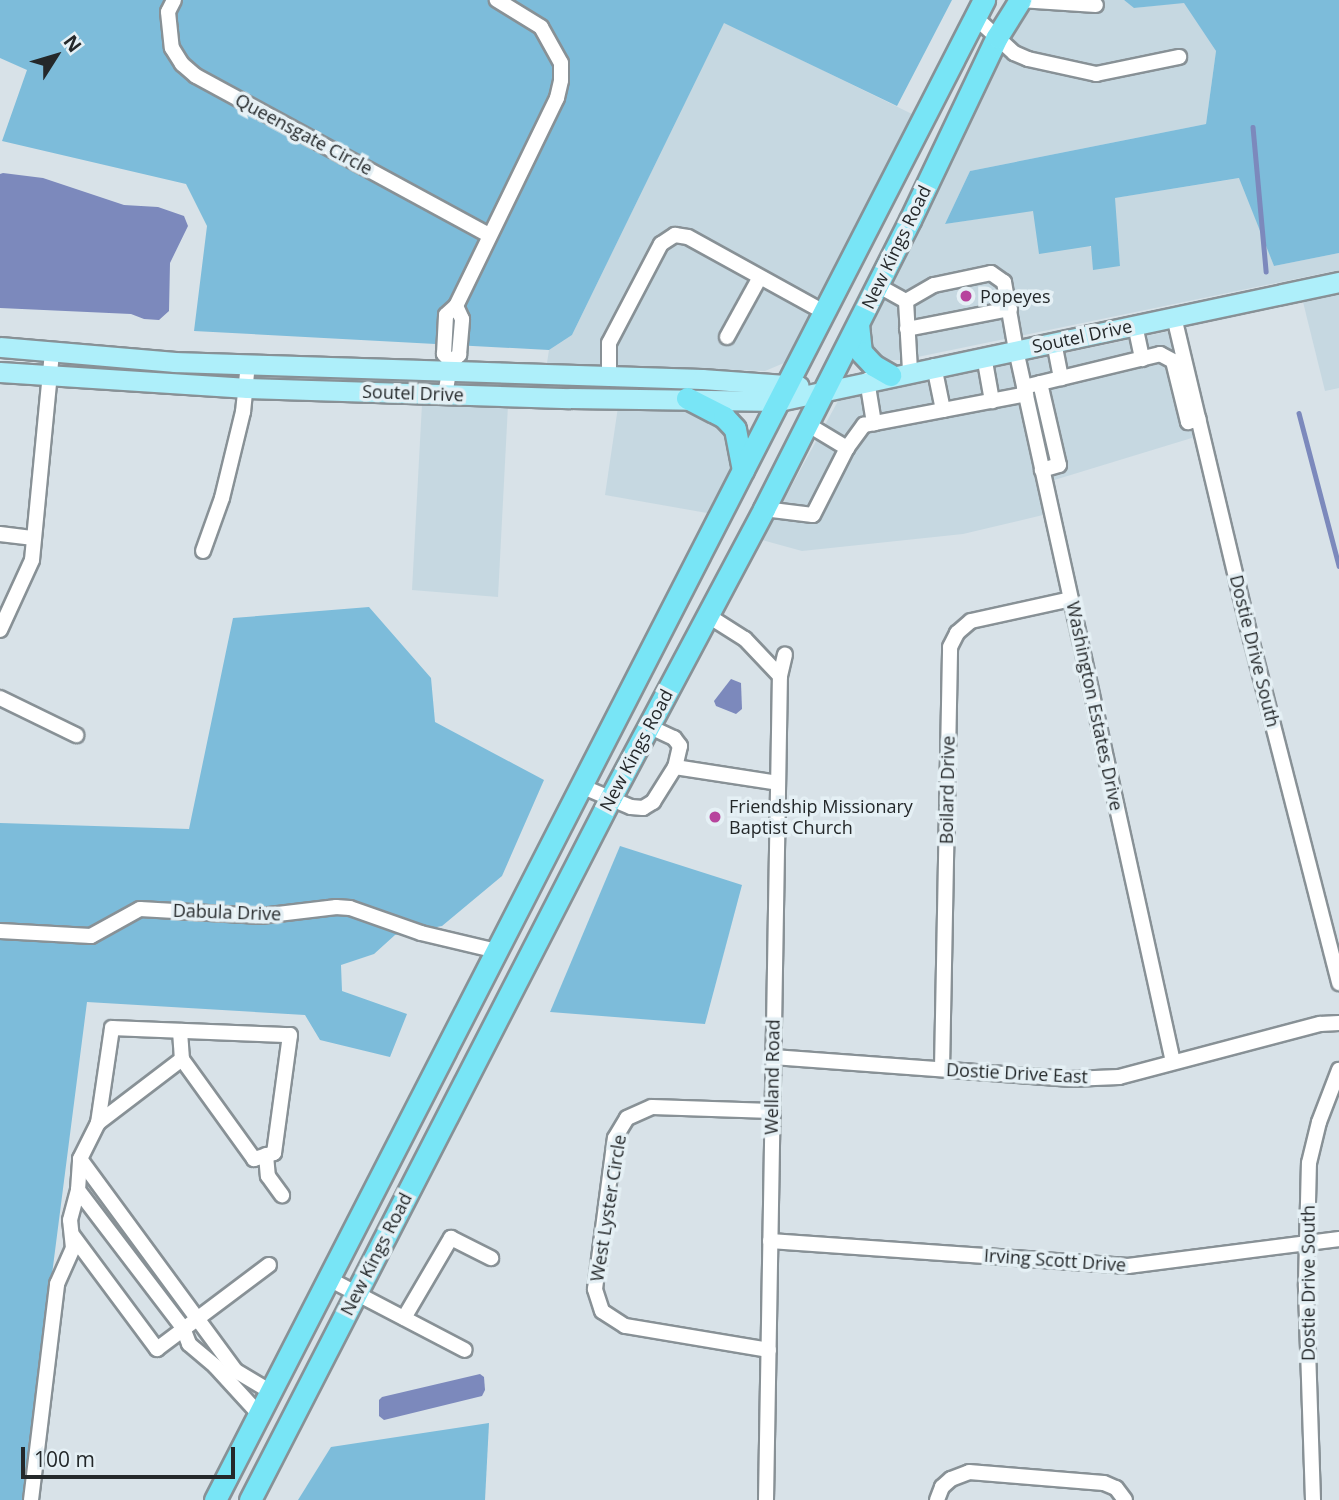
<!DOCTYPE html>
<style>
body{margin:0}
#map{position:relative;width:1339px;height:1500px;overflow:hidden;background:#d8e2e8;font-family:"Open Sans",sans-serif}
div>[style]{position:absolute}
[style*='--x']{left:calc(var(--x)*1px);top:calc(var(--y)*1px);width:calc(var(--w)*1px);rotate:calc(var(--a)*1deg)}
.built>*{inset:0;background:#c6d8e1}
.forest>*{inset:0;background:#7dbcda}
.water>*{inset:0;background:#7c89bc}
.stream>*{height:4.5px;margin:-2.25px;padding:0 2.25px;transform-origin:2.25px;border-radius:2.25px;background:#7c89bc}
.roads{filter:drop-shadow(2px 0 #889196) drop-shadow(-2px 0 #889196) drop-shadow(0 2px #889196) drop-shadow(0 -2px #889196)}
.minor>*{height:14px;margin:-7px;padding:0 7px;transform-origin:7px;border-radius:7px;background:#fff}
.major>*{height:19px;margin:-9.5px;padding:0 9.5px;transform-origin:9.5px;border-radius:9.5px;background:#aeeffa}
.highway>*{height:21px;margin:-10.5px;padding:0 10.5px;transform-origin:10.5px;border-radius:10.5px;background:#78e5f6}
.dots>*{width:19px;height:19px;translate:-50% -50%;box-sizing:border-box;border:4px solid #e5f0f5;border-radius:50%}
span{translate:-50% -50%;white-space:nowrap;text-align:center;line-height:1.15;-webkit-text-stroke:7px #e5f0f5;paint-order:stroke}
.street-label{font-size:18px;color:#24282a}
.poi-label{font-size:18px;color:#24282a}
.left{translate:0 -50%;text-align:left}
.north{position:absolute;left:21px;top:21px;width:70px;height:70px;-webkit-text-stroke:5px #e5f0f5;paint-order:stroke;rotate:53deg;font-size:19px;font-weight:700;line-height:28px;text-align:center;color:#24282a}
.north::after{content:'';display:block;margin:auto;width:24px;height:32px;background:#24282a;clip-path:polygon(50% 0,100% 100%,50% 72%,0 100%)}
.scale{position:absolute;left:21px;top:1447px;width:214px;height:32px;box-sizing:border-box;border:4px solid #24282a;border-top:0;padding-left:9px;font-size:21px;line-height:24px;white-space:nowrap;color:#24282a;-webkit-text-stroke:5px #e5f0f5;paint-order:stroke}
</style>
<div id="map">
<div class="built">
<div style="clip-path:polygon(1030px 0,1124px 0,1135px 8px,1184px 2px,1216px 51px,1206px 124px,970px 171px,945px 224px,1034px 210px,1120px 266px,1114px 198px,1240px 178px,1274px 266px,1339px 253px,1339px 270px,903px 360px,884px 360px,873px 355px,865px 325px)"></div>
<div style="clip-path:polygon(724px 22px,912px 114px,790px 353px,784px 363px,765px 371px,547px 363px,549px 350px,572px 335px)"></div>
<div style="clip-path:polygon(1339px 295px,1339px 388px,1325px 391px,1303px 302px)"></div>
<div style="clip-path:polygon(1170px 331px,1195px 437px,1038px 485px,1043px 515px,963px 534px,802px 551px,762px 540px,838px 401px)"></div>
<div style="clip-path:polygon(422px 404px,508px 405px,498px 597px,412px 590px)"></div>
<div style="clip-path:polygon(618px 407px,698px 413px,725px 426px,734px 455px,730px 471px,707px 513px,605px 495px)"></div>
</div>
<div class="forest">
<div style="clip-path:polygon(0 0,952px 0,897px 106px,724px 23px,572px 335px,549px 350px,194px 331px,207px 226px,186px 184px,2px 141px,27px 70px,0 58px)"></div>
<div style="clip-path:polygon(1124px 0,1339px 0,1339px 253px,1274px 266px,1239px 178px,1115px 198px,1120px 266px,1093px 270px,1091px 246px,1039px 254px,1033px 211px,945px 224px,970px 171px,1206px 124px,1216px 51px,1184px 3px,1134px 8px)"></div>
<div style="clip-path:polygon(369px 607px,431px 678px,435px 722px,544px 780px,502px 876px,442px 926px,395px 935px,374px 954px,341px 965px,342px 991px,407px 1014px,390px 1057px,320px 1040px,305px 1015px,87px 1002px,23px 1500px,0 1500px,0 823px,189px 829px,233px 618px)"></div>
<div style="clip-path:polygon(620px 846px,742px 885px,705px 1024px,550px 1012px)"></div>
<div style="clip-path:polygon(489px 1423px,485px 1500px,298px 1500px,331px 1447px)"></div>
</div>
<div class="water">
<div style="clip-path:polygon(3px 173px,43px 178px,124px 205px,158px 207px,184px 216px,188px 226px,170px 263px,169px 311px,159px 320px,144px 319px,131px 314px,0 308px,0 174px)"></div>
<div style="clip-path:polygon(731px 679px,741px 683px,742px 709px,736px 714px,716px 706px,714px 701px)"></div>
<div style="clip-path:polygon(480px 1374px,484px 1377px,485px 1390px,482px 1396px,384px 1420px,379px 1416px,379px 1400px,382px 1397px)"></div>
</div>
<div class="stream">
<div style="--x:1253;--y:127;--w:145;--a:84.8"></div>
<div style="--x:1299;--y:413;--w:158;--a:75.3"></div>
</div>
<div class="roads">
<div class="minor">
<div style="--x:174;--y:0;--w:13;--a:117"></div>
<div style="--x:168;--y:12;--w:36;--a:84"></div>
<div style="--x:172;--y:48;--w:19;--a:58"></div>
<div style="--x:182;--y:64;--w:18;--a:41"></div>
<div style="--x:196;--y:76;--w:333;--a:28.5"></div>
<div style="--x:1020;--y:0;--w:76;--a:3.8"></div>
<div style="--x:975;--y:17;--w:53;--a:42.7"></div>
<div style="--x:1014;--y:53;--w:15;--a:23"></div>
<div style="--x:1028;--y:59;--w:70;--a:12.4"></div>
<div style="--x:1096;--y:74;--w:85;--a:-11.6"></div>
<div style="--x:877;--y:285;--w:33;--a:29"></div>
<div style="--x:906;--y:301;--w:70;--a:86.7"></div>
<div style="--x:906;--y:301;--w:32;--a:-30"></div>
<div style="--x:934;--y:285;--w:58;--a:-11.9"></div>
<div style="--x:991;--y:273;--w:16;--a:35"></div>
<div style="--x:1004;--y:282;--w:69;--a:80"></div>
<div style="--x:1016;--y:350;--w:729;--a:77.56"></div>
<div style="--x:1174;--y:317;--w:311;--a:76.6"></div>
<div style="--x:1246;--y:620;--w:375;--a:75.6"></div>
<div style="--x:1135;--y:325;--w:35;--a:78"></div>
<div style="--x:907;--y:329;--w:105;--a:-11"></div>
<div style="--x:727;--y:337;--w:68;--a:-61.2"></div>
<div style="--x:1054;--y:342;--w:37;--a:79"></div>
<div style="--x:984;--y:356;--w:46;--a:79.9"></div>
<div style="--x:451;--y:362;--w:11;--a:-131"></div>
<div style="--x:444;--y:354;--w:39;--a:-87"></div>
<div style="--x:446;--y:315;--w:13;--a:-42"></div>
<div style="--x:456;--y:306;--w:231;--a:-64.1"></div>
<div style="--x:557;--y:98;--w:18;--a:-77"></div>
<div style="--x:561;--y:80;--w:17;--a:-90"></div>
<div style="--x:561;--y:63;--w:41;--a:-119.1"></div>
<div style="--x:541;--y:27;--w:52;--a:-148.5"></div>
<div style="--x:934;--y:366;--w:45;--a:78.4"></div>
<div style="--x:609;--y:376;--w:33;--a:-90"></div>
<div style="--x:609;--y:343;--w:112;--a:-62.3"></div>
<div style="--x:661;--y:244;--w:17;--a:-33"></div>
<div style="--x:675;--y:235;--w:13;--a:9"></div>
<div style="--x:688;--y:237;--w:155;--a:28.9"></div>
<div style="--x:867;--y:380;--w:44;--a:80.8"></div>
<div style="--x:1040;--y:383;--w:84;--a:77"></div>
<div style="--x:1059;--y:465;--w:18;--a:164"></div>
<div style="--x:1024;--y:387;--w:140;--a:-13.6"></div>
<div style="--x:1160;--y:354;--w:15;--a:28"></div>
<div style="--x:1173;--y:361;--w:63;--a:76.2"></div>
<div style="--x:1188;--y:422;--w:11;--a:-15"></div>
<div style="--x:445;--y:395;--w:34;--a:-80"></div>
<div style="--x:451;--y:362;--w:11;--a:-41"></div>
<div style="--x:459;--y:355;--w:36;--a:-85"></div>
<div style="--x:462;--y:319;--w:14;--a:-115"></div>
<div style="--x:807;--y:424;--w:47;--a:31"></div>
<div style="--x:764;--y:509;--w:49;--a:7"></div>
<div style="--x:813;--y:515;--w:75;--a:-63.1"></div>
<div style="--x:847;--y:448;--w:29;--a:-54"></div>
<div style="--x:864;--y:425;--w:165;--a:-10.8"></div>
<div style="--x:0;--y:534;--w:34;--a:7"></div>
<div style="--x:203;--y:551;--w:56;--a:-70.3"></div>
<div style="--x:222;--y:498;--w:89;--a:-76.3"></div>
<div style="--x:243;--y:412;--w:48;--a:-84.1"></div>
<div style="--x:707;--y:615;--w:45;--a:32.3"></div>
<div style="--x:745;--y:639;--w:51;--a:46.6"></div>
<div style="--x:0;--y:630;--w:77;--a:-65.4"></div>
<div style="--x:32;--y:560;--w:208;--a:-84.5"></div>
<div style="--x:0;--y:698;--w:85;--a:26"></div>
<div style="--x:648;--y:726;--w:29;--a:25"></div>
<div style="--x:674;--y:738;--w:10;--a:53"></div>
<div style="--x:680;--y:746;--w:22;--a:103"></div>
<div style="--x:675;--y:767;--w:104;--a:8.8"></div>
<div style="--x:581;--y:786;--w:54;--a:22.8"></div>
<div style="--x:631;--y:807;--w:12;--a:5"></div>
<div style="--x:643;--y:808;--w:12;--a:-31"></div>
<div style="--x:653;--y:802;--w:41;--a:-57.8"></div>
<div style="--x:0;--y:931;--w:91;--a:3.1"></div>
<div style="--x:91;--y:936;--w:56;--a:-28.9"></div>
<div style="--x:140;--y:909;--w:121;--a:3.3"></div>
<div style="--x:261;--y:916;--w:76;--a:-6.8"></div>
<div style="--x:336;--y:907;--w:14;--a:4"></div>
<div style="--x:350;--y:908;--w:75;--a:19.4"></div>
<div style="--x:421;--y:933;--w:78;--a:13.3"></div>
<div style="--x:180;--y:1031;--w:28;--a:86"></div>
<div style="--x:773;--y:1057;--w:299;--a:4.2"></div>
<div style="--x:1071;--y:1079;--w:48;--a:-2.4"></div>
<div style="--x:1119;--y:1077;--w:208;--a:-14.8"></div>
<div style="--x:1320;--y:1024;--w:19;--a:-3"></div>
<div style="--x:942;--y:1069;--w:422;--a:-88.9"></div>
<div style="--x:950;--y:647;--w:16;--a:-63"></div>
<div style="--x:957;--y:633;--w:18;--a:-41"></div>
<div style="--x:971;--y:621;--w:102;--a:-12.4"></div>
<div style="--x:266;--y:1155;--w:21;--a:85"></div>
<div style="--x:268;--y:1176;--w:24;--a:54"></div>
<div style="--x:80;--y:1159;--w:263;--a:53.7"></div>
<div style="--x:236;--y:1371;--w:41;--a:31"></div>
<div style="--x:78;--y:1190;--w:173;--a:52.7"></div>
<div style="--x:183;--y:1328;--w:17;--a:69"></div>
<div style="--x:189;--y:1344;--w:34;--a:40"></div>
<div style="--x:215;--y:1366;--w:65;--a:47.5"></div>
<div style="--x:73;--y:1236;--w:141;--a:53.4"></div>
<div style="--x:157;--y:1349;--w:140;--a:-36.9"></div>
<div style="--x:770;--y:1241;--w:359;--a:4"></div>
<div style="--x:1128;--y:1266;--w:213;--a:-7.3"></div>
<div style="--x:329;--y:1279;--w:153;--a:27.6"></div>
<div style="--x:404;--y:1318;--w:93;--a:-59.6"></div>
<div style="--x:451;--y:1238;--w:45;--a:26.6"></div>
<div style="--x:769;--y:1350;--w:146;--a:-170.5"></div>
<div style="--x:625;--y:1326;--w:27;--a:-147"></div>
<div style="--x:602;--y:1311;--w:23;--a:-108"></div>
<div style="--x:595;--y:1289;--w:152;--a:-82.5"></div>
<div style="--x:615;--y:1138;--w:23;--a:-59"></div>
<div style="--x:627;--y:1118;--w:27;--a:-24"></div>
<div style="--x:652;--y:1107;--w:120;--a:1.9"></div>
<div style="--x:31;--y:1500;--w:218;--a:-83.1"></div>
<div style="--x:57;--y:1284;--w:39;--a:-66"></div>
<div style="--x:73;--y:1248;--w:28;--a:-96"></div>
<div style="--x:70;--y:1220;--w:31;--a:-75"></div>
<div style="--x:78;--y:1190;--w:31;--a:-86"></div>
<div style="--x:80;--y:1159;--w:40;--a:-63.4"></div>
<div style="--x:98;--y:1123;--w:96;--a:-81.6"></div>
<div style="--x:112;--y:1028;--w:178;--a:2.3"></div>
<div style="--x:290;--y:1035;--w:119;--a:97.7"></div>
<div style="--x:274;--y:1153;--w:21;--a:163"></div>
<div style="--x:254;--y:1159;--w:123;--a:-125.8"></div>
<div style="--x:182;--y:1059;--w:106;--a:142.7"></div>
<div style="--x:766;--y:1500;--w:824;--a:-89.03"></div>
<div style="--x:780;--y:676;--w:22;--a:-77"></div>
<div style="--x:937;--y:1500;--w:14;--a:-69"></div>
<div style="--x:942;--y:1487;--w:12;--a:-42"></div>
<div style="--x:951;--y:1479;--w:19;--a:-21"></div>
<div style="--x:969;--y:1472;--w:135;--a:4.7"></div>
<div style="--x:1104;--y:1483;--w:13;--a:23"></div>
<div style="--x:1116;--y:1488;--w:15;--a:53"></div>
<div style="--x:1313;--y:1500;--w:216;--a:-91.9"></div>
<div style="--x:1306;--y:1284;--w:121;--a:-88.6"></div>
<div style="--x:1309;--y:1163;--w:42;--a:-76.3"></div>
<div style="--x:1319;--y:1122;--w:56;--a:-69"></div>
</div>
<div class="major">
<div style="--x:0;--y:347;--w:175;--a:4.9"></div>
<div style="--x:174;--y:362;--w:528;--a:1.84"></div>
<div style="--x:702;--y:379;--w:97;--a:4.1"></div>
<div style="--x:0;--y:372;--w:248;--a:3.7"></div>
<div style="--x:247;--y:388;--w:323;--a:1.8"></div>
<div style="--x:570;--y:398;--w:209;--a:0.8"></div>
<div style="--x:779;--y:401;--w:573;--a:-12"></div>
</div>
<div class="highway">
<div style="--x:858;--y:324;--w:28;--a:84"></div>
<div style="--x:861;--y:352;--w:18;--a:47"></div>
<div style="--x:873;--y:365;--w:20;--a:30"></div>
<div style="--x:687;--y:398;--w:42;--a:27.2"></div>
<div style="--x:724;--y:417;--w:16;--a:47"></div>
<div style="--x:735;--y:429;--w:42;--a:79"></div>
<div style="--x:215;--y:1500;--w:1686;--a:-62.86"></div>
<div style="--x:250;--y:1500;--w:790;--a:-62.82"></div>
<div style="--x:611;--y:797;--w:326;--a:-62"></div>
<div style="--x:764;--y:509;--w:324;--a:-63.2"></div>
<div style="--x:910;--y:220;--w:203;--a:-64.6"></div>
<div style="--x:997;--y:37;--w:44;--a:-58.1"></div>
</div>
</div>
<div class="dots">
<div style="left:966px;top:296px;background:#b7449d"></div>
<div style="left:715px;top:817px;background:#b7449d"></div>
</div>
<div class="street-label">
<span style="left:304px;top:134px;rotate:28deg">Queensgate Circle</span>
<span style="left:896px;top:247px;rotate:-64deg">New Kings Road</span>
<span style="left:1082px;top:336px;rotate:-12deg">Soutel Drive</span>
<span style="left:413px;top:393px;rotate:2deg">Soutel Drive</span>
<span style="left:1255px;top:651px;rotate:76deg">Dostie Drive South</span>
<span style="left:1095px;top:706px;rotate:78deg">Washington Estates Drive</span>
<span style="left:636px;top:750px;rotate:-62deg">New Kings Road</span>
<span style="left:947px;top:790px;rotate:-89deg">Boilard Drive</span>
<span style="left:227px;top:912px;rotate:2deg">Dabula Drive</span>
<span style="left:1017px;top:1073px;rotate:3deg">Dostie Drive East</span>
<span style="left:772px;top:1077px;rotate:-89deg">Welland Road</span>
<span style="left:608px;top:1208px;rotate:-81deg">West Lyster Circle</span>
<span style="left:376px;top:1254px;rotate:-63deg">New Kings Road</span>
<span style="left:1055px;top:1260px;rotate:4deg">Irving Scott Drive</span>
<span style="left:1308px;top:1283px;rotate:-90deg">Dostie Drive South</span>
</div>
<div class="poi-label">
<span class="left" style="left:980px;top:296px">Popeyes</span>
<span class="left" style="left:729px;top:817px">Friendship Missionary<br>Baptist Church</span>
</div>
<div class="north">N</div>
<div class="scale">100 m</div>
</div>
